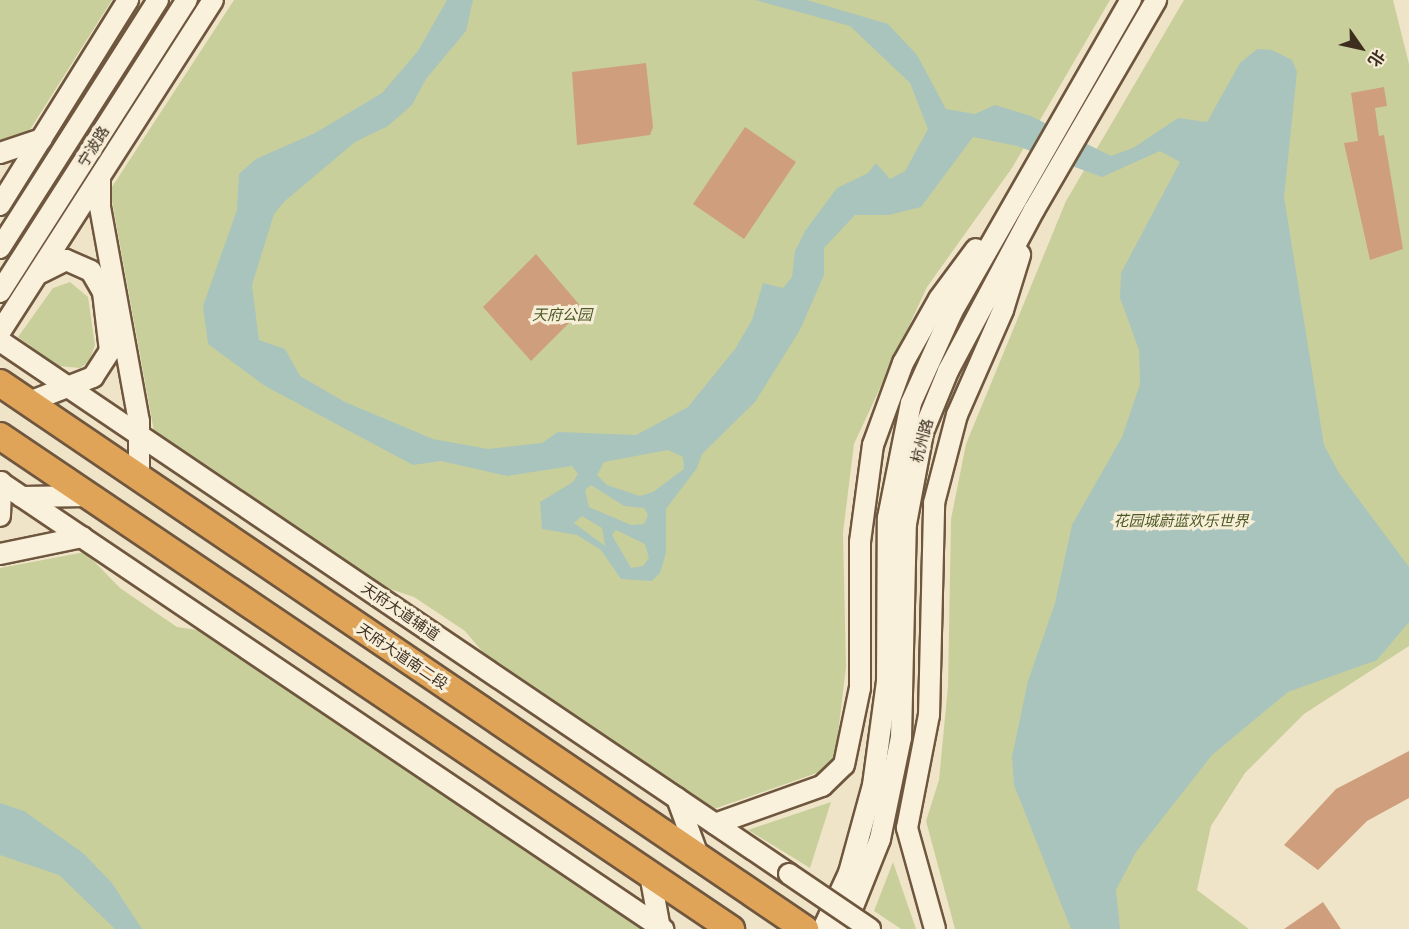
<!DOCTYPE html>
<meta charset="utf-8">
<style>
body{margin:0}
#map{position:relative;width:1409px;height:929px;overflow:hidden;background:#f0e4c8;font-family:Bitter,"Noto Sans SC",serif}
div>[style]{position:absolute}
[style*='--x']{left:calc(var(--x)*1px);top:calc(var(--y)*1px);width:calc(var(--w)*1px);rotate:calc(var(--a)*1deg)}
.green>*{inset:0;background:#c9cf9b}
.water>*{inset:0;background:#a9c4bc}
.building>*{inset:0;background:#cf9f7d}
.roads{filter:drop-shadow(2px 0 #6f573f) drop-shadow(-2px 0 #6f573f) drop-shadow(0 2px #6f573f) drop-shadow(0 -2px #6f573f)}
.secondary>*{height:20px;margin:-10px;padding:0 10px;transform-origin:10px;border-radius:10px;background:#faf1dc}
.highway>*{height:26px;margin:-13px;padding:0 13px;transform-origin:13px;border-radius:13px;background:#e0a458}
.bridges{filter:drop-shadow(2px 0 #6f573f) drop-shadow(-2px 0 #6f573f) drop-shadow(0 2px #6f573f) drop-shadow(0 -2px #6f573f)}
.secondary-bridge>*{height:20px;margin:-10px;padding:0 10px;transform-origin:10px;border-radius:10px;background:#faf1dc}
span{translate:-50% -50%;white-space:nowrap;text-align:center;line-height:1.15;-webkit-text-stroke:6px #f7eed8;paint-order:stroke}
.street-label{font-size:15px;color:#3d2e20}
.park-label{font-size:15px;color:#4d5a26;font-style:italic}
.north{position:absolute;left:1331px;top:18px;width:60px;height:60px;-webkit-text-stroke:4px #f7eed8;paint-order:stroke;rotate:124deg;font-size:16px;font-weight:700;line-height:24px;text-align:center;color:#3d2e20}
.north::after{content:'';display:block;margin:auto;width:21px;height:27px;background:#3d2e20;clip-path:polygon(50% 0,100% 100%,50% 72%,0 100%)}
</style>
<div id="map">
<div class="green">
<div style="clip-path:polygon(0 0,112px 0,26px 136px,0 141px)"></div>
<div style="clip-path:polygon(234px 0,1110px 0,1012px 168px,927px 287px,854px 444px,843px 533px,846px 667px,834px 767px,711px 810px,492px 663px,465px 631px,414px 597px,375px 584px,155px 437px,110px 190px)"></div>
<div style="clip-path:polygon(1184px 0,1393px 0,1409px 64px,1409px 646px,1304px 714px,1245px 773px,1211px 826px,1197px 890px,1249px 929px,955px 929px,926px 821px,939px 780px,948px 686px,951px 519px,966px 444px,1066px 201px)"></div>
<div style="clip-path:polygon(70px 282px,88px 297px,95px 345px,89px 362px,80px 368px,58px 366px,18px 337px,53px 288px)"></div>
<div style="clip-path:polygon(85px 552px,120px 588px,177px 627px,204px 631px,647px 929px,0 929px,0 568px)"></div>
<div style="clip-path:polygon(831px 802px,810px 868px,748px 830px)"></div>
<div style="clip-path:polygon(893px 862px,916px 929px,901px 929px,874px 911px)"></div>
</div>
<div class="water">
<div style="clip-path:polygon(evenodd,447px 0,473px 0,466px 31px,426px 79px,412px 105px,388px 126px,355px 142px,285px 201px,274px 214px,252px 285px,259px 340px,285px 349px,300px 376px,345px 402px,433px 439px,488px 449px,542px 443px,558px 432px,636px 435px,688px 407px,735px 349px,752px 320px,763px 283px,783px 288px,792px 277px,795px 251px,805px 231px,837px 188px,868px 173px,876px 163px,890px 179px,905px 171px,928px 129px,910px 83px,850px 26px,755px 0,807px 0,888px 24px,917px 55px,946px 109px,975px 114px,995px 105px,1031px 116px,1111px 156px,1133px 148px,1178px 118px,1207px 122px,1240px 63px,1257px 49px,1272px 50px,1292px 60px,1297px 72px,1284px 197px,1324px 445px,1339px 473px,1409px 567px,1409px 622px,1377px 660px,1288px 692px,1212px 755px,1136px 852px,1116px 890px,1120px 929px,1071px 929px,1014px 785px,1012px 757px,1028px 681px,1055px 603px,1072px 525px,1122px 437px,1140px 384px,1139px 350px,1120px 298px,1121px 273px,1180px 162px,1160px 151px,1102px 177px,1017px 146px,973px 137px,921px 207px,889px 215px,855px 215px,824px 248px,824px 275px,800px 330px,755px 402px,702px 454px,697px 468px,666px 509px,666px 553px,660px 573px,652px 581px,621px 579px,601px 550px,577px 535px,542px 529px,540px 502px,573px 482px,578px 474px,572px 466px,507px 476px,441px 461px,413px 465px,265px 386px,208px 344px,203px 306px,237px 210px,239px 174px,256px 159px,315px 133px,382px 93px,418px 51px,447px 0,668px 450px,683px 457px,684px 469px,653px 492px,640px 496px,607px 485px,597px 475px,604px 462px,668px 450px,447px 0,591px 485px,624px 506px,644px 508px,648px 515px,644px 524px,631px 525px,589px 507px,585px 490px,591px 485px,447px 0,582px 516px,602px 528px,605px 546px,574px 523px,582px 516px,447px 0,616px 530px,645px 544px,649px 558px,643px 566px,631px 568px,612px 535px,616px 530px)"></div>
<div style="clip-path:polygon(0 803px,24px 811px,83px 853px,112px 883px,142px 929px,115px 929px,59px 875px,0 855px)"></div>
</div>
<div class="building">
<div style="clip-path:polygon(646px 63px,653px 127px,650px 135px,577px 145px,572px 72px)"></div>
<div style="clip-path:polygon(1384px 87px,1387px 106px,1375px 108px,1379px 136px,1384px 135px,1403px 249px,1370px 260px,1344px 143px,1358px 141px,1351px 93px)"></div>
<div style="clip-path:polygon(745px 127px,796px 162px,744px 239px,693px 204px)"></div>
<div style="clip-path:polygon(536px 254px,583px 309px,531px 361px,483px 307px)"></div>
<div style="clip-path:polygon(1409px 751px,1409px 798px,1367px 821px,1318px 870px,1284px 845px,1336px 789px)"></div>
<div style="clip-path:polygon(1323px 902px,1341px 929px,1284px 929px)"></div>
</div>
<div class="roads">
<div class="secondary">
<div style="--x:0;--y:153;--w:44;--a:-18.4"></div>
<div style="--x:100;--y:179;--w:28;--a:90"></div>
<div style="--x:100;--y:207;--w:218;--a:79.7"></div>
<div style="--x:139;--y:421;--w:57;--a:90"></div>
<div style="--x:0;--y:205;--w:242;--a:-58"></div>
<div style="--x:0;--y:248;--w:294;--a:-57.5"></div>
<div style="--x:0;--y:292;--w:347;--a:-57.4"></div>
<div style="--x:0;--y:332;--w:394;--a:-57.3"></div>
<div style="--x:0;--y:341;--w:952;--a:34.04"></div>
<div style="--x:29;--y:402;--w:69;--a:-21.3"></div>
<div style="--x:93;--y:377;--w:31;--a:-57"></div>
<div style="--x:110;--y:351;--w:59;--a:-96.8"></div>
<div style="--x:103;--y:292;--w:24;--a:-120"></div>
<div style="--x:91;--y:271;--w:27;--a:-156"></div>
<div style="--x:66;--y:260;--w:28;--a:153"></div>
<div style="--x:0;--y:482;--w:800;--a:33.99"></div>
<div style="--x:22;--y:497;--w:67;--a:-0.9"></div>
<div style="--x:0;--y:516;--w:34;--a:-88"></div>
<div style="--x:0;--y:554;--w:84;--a:-11.7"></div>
<div style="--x:677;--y:798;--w:67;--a:69.9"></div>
<div style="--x:715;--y:824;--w:114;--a:-19.6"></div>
<div style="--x:822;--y:786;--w:30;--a:-44"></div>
<div style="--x:844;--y:765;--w:79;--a:-78.3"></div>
<div style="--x:860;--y:688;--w:146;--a:-90"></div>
<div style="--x:860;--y:542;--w:98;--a:-82.4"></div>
<div style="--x:873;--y:445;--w:87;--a:-69.9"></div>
<div style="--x:903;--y:363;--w:73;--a:-60.6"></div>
<div style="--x:939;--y:299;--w:62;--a:-53.5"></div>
<div style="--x:650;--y:874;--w:56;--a:79.7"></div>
<div style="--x:823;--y:929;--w:62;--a:-65.1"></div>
<div style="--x:849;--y:873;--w:91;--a:-74.7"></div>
<div style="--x:873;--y:785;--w:104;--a:-82.3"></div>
<div style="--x:887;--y:682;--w:164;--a:-89.7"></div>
<div style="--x:888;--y:518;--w:117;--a:-78.7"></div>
<div style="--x:911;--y:403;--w:100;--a:-65.7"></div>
<div style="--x:952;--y:312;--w:360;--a:-60.2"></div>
<div style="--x:844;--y:929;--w:97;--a:-68.2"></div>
<div style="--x:880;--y:839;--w:103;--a:-78.3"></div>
<div style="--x:901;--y:738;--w:214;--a:-88.7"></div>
<div style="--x:906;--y:524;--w:94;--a:-79.5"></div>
<div style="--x:923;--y:432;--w:66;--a:-67.7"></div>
<div style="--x:948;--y:371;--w:183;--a:-61.9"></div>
<div style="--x:1034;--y:210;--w:243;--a:-59.8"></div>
<div style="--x:935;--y:929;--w:105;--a:-105.5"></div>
<div style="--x:907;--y:828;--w:115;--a:-79"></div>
<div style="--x:929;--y:715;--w:212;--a:-88.6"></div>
<div style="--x:934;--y:503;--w:91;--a:-75.4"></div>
<div style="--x:957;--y:415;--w:115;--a:-66.3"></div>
<div style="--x:1003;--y:310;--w:58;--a:-72.8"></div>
</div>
<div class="highway">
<div style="--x:0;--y:383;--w:973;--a:34.15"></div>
<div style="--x:0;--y:436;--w:882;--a:34"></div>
</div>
</div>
<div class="bridges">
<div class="secondary-bridge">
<div style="--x:789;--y:874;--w:98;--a:34.2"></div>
</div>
</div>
<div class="street-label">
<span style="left:94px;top:147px;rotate:-58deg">宁波路</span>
<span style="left:923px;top:441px;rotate:-75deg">杭州路</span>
<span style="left:400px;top:612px;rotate:34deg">天府大道辅道</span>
<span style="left:402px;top:657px;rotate:34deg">天府大道南二段</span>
</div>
<div class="park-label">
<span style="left:562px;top:316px">天府公园</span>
<span style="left:1181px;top:522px">花园城蔚蓝欢乐世界</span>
</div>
<div class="north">北</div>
</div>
